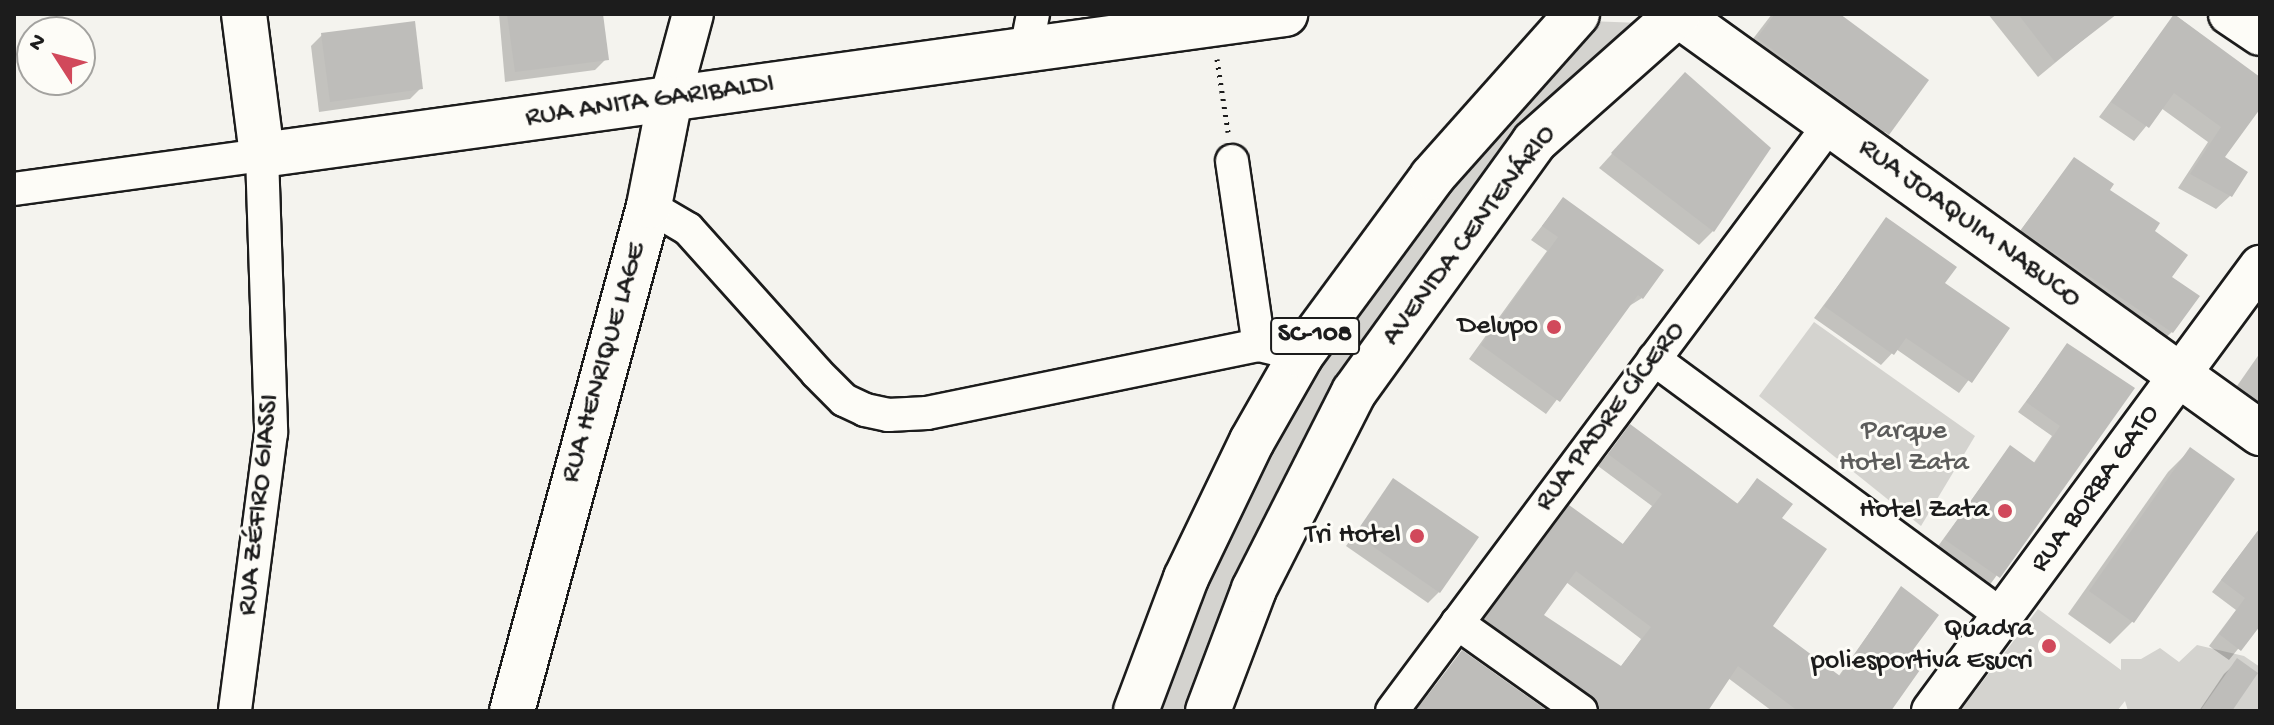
<!DOCTYPE html>
<meta charset="utf-8">
<style>
body{margin:0}
#map{position:relative;width:2274px;height:725px;overflow:hidden;background:#f4f3ee;font-family:"Gochi Hand",sans-serif}
div>[style]{position:absolute}
[style*='--x']{left:calc(var(--x)*1px);top:calc(var(--y)*1px);width:calc(var(--w)*1px);rotate:calc(var(--a)*1deg)}
.green>*{inset:0;background:#d4d3cf}
.shadow>*{inset:0;background:#0003}
.building>*{inset:0;background:#bebdba}
.path>*{height:5px;margin-top:-2.5px;transform-origin:0;background:repeating-linear-gradient(90deg,#1c1c1c 0 2px,transparent 0 8px)}
.roads{filter:drop-shadow(2px 0 #1c1c1c) drop-shadow(-2px 0 #1c1c1c) drop-shadow(0 2px #1c1c1c) drop-shadow(0 -2px #1c1c1c)}
.minor>*{height:32px;margin:-16px;padding:0 16px;transform-origin:16px;border-radius:16px;background:#fdfcf7}
.tertiary>*{height:40px;margin:-20px;padding:0 20px;transform-origin:20px;border-radius:20px;background:#fdfcf7}
.secondary>*{height:44px;margin:-22px;padding:0 22px;transform-origin:22px;border-radius:22px;background:#fdfcf7}
.primary>*{height:44px;margin:-22px;padding:0 22px;transform-origin:22px;border-radius:22px;background:#fdfcf7}
.dots>*{width:22px;height:22px;translate:-50% -50%;box-sizing:border-box;border:4px solid #fdfcf7;border-radius:50%}
span{translate:-50% -50%;white-space:nowrap;text-align:center;line-height:1.15;-webkit-text-stroke:6px #fdfcf7;paint-order:stroke}
.shield-label span{padding:2px 6px;background:#fdfcf7;border:2px solid;border-radius:6px;-webkit-text-stroke-width:0}
.shield-label{font-size:26px;color:#1c1c1c;font-weight:700}
.street-label{font-size:28px;color:#1c1c1c}
.poi-label{font-size:28px;color:#1c1c1c}
.right{translate:-100% -50%;text-align:right}
.park-label{font-size:28px;color:#5c5c5b}
.frame{position:absolute;inset:0;border:16px solid #1c1c1c;pointer-events:none}
.north{position:absolute;left:16px;top:16px;width:80px;height:80px;box-sizing:border-box;background:#fdfcf7;border:2px solid #a3a29f;border-radius:50%;rotate:306deg;font-size:22px;font-weight:700;line-height:32px;text-align:center;color:#1c1c1c}
.north::after{content:'';display:block;margin:auto;width:28px;height:36px;background:#d1495b;clip-path:polygon(50% 0,100% 100%,50% 72%,0 100%)}
</style>
<div id="map">
<div class="green">
<div style="clip-path:polygon(1588px 21px,1641px 23px,1529px 127px,1197px 711px,1150px 711px,1271px 434px,1433px 190px)"></div>
<div style="clip-path:polygon(1814px 322px,1975px 436px,1921px 526px,1759px 396px)"></div>
<div style="clip-path:polygon(2038px 609px,2121px 670px,2121px 659px,2141px 659px,2160px 648px,2179px 662px,2197px 645px,2244px 656px,2260px 667px,2260px 711px,2128px 711px,2125px 701px,2117px 711px,1960px 711px)"></div>
</div>
<div class="shadow">
<div style="clip-path:polygon(499px 14px,601px 14px,606px 59px,595px 70px,505px 82px)"></div>
<div style="clip-path:polygon(1772px 14px,1837px 14px,1927px 80px,1865px 156px,1736px 61px)"></div>
<div style="clip-path:polygon(1988px 14px,2103px 14px,2107px 20px,2038px 77px)"></div>
<div style="clip-path:polygon(2175px 15px,2260px 79px,2260px 106px,2223px 158px,2230px 196px,2216px 209px,2178px 188px,2208px 142px,2161px 108px,2134px 141px,2099px 117px)"></div>
<div style="clip-path:polygon(322px 35px,421px 88px,410px 99px,319px 112px,311px 46px)"></div>
<div style="clip-path:polygon(1672px 88px,1713px 231px,1699px 245px,1599px 168px)"></div>
<div style="clip-path:polygon(2074px 159px,2152px 232px,2170px 277px,2172px 332px,2163px 340px,2014px 239px)"></div>
<div style="clip-path:polygon(1563px 199px,1642px 298px,1626px 308px,1546px 414px,1469px 359px,1547px 251px,1531px 240px)"></div>
<div style="clip-path:polygon(1887px 220px,1942px 283px,2007px 328px,1959px 393px,1896px 349px,1881px 365px,1814px 318px)"></div>
<div style="clip-path:polygon(2067px 346px,2132px 388px,1989px 586px,1936px 549px,2010px 447px,2033px 464px,2052px 436px,2018px 412px)"></div>
<div style="clip-path:polygon(2260px 353px,2260px 403px,2237px 386px)"></div>
<div style="clip-path:polygon(evenodd,1630px 427px,1736px 505px,1757px 481px,1780px 519px,1771px 626px,1838px 677px,1901px 588px,1910px 651px,1888px 711px,1772px 711px,1728px 678px,1706px 711px,1583px 711px,1475px 631px,1569px 508px,1622px 545px,1652px 506px,1598px 466px,1630px 427px,1566px 582px,1641px 639px,1620px 668px,1541px 616px,1566px 582px)"></div>
<div style="clip-path:polygon(2190px 450px,2232px 479px,2132px 622px,2110px 644px,2068px 614px,2168px 472px)"></div>
<div style="clip-path:polygon(1394px 481px,1439px 592px,1428px 603px,1346px 546px)"></div>
<div style="clip-path:polygon(2260px 528px,2260px 622px,2229px 660px,2209px 646px,2236px 610px,2212px 592px)"></div>
<div style="clip-path:polygon(1462px 652px,1545px 711px,1415px 711px)"></div>
<div style="clip-path:polygon(2238px 661px,2229px 711px,2199px 711px,2224px 674px)"></div>
</div>
<div class="building">
<div style="clip-path:polygon(507px 14px,603px 14px,609px 60px,515px 72px)"></div>
<div style="clip-path:polygon(1775px 14px,1840px 14px,1929px 80px,1889px 135px,1757px 38px)"></div>
<div style="clip-path:polygon(2018px 14px,2117px 14px,2055px 62px)"></div>
<div style="clip-path:polygon(2174px 14px,2260px 77px,2260px 109px,2225px 157px,2248px 172px,2232px 197px,2190px 174px,2221px 127px,2174px 93px,2149px 128px,2111px 102px)"></div>
<div style="clip-path:polygon(415px 21px,423px 89px,330px 102px,321px 33px)"></div>
<div style="clip-path:polygon(1685px 72px,1771px 148px,1714px 232px,1611px 153px)"></div>
<div style="clip-path:polygon(2074px 157px,2114px 184px,2110px 190px,2160px 223px,2155px 231px,2188px 255px,2172px 277px,2200px 296px,2173px 333px,2021px 230px)"></div>
<div style="clip-path:polygon(1563px 197px,1664px 270px,1643px 299px,1638px 295px,1560px 402px,1481px 345px,1558px 237px,1542px 226px)"></div>
<div style="clip-path:polygon(1886px 217px,1957px 267px,1945px 283px,2010px 328px,1972px 383px,1906px 338px,1894px 355px,1824px 306px)"></div>
<div style="clip-path:polygon(2067px 343px,2135px 388px,2000px 578px,1944px 539px,2010px 445px,2035px 463px,2060px 426px,2026px 402px)"></div>
<div style="clip-path:polygon(evenodd,1630px 424px,1738px 504px,1757px 478px,1793px 504px,1782px 518px,1827px 549px,1773px 626px,1840px 676px,1901px 586px,1939px 615px,1913px 650px,1927px 660px,1891px 711px,1798px 711px,1738px 666px,1708px 711px,1600px 711px,1592px 696px,1484px 619px,1569px 505px,1623px 544px,1662px 494px,1608px 454px,1630px 424px,1576px 571px,1651px 627px,1621px 666px,1544px 615px,1576px 571px)"></div>
<div style="clip-path:polygon(2190px 447px,2235px 479px,2134px 623px,2089px 591px)"></div>
<div style="clip-path:polygon(1393px 478px,1479px 537px,1440px 593px,1355px 534px)"></div>
<div style="clip-path:polygon(2260px 528px,2260px 626px,2241px 651px,2219px 634px,2245px 598px,2221px 580px)"></div>
<div style="clip-path:polygon(1462px 650px,1548px 711px,1416px 711px)"></div>
<div style="clip-path:polygon(2237px 658px,2258px 673px,2232px 711px,2200px 711px)"></div>
</div>
<div class="path">
<div style="--x:1217;--y:59;--w:74;--a:81.4"></div>
</div>
<div class="roads">
<div class="minor">
<div style="--x:1026;--y:50;--w:37;--a:-79"></div>
<div style="--x:1232;--y:161;--w:186;--a:81.7"></div>
<div style="--x:14;--y:189;--w:250;--a:-7.8"></div>
<div style="--x:262;--y:155;--w:278;--a:88.1"></div>
<div style="--x:271;--y:433;--w:280;--a:97.4"></div>
<div style="--x:649;--y:206;--w:45;--a:30.5"></div>
<div style="--x:688;--y:229;--w:193;--a:48.1"></div>
<div style="--x:817;--y:373;--w:38;--a:45"></div>
<div style="--x:844;--y:400;--w:23;--a:25"></div>
<div style="--x:865;--y:410;--w:24;--a:12"></div>
<div style="--x:888;--y:415;--w:39;--a:-3"></div>
<div style="--x:927;--y:413;--w:339;--a:-11.6"></div>
<div style="--x:1259;--y:345;--w:43;--a:13.4"></div>
<div style="--x:1654;--y:359;--w:433;--a:36.4"></div>
<div style="--x:1457;--y:623;--w:152;--a:35.4"></div>
<div style="--x:1392;--y:711;--w:732;--a:-53.27"></div>
</div>
<div class="tertiary">
<div style="--x:2229;--y:14;--w:37;--a:34"></div>
<div style="--x:670;--y:99;--w:88;--a:-74.9"></div>
<div style="--x:1932;--y:711;--w:553;--a:-53.61"></div>
</div>
<div class="secondary">
<div style="--x:244;--y:14;--w:142;--a:82.7"></div>
<div style="--x:262;--y:155;--w:1033;--a:-7.85"></div>
<div style="--x:512;--y:711;--w:523;--a:-74.82"></div>
<div style="--x:649;--y:206;--w:109;--a:-78.9"></div>
</div>
<div class="primary">
<div style="--x:1677;--y:14;--w:718;--a:35.7"></div>
<div style="--x:1136;--y:711;--w:142;--a:-69.4"></div>
<div style="--x:1186;--y:578;--w:152;--a:-64.3"></div>
<div style="--x:1252;--y:441;--w:99;--a:-60.3"></div>
<div style="--x:1301;--y:355;--w:221;--a:-53.6"></div>
<div style="--x:1432;--y:177;--w:218;--a:-48.3"></div>
<div style="--x:1208;--y:711;--w:130;--a:-69.3"></div>
<div style="--x:1254;--y:589;--w:221;--a:-63.1"></div>
<div style="--x:1354;--y:392;--w:308;--a:-54.2"></div>
<div style="--x:1534;--y:142;--w:193;--a:-41.6"></div>
</div>
</div>
<div class="dots">
<div style="left:1554px;top:327px;background:#d1495b"></div>
<div style="left:2005px;top:511px;background:#d1495b"></div>
<div style="left:1417px;top:536px;background:#d1495b"></div>
<div style="left:2049px;top:646px;background:#d1495b"></div>
</div>
<div class="shield-label">
<span style="left:1315px;top:336px">SC-108</span>
</div>
<div class="street-label">
<span style="left:650px;top:102px;rotate:-8deg">RUA ANITA GARIBALDI</span>
<span style="left:1969px;top:224px;rotate:36deg">RUA JOAQUIM NABUCO</span>
<span style="left:1470px;top:236px;rotate:-53deg">AVENIDA CENTENÁRIO</span>
<span style="left:605px;top:363px;rotate:-74deg">RUA HENRIQUE LAGE</span>
<span style="left:1611px;top:417px;rotate:-53deg">RUA PADRE CÍCERO</span>
<span style="left:2096px;top:489px;rotate:-54deg">RUA BORBA GATO</span>
<span style="left:260px;top:505px;rotate:-84deg">RUA ZÉFIRO GIASSI</span>
</div>
<div class="poi-label">
<span class="right" style="left:1538px;top:327px">Delupo</span>
<span class="right" style="left:1989px;top:511px">Hotel Zata</span>
<span class="right" style="left:1401px;top:536px">Tri Hotel</span>
<span class="right" style="left:2033px;top:646px">Quadra<br>poliesportiva Esucri</span>
</div>
<div class="park-label">
<span style="left:1904px;top:448px">Parque<br>Hotel Zata</span>
</div>
<div class="frame"></div>
<div class="north">N</div>
</div>
